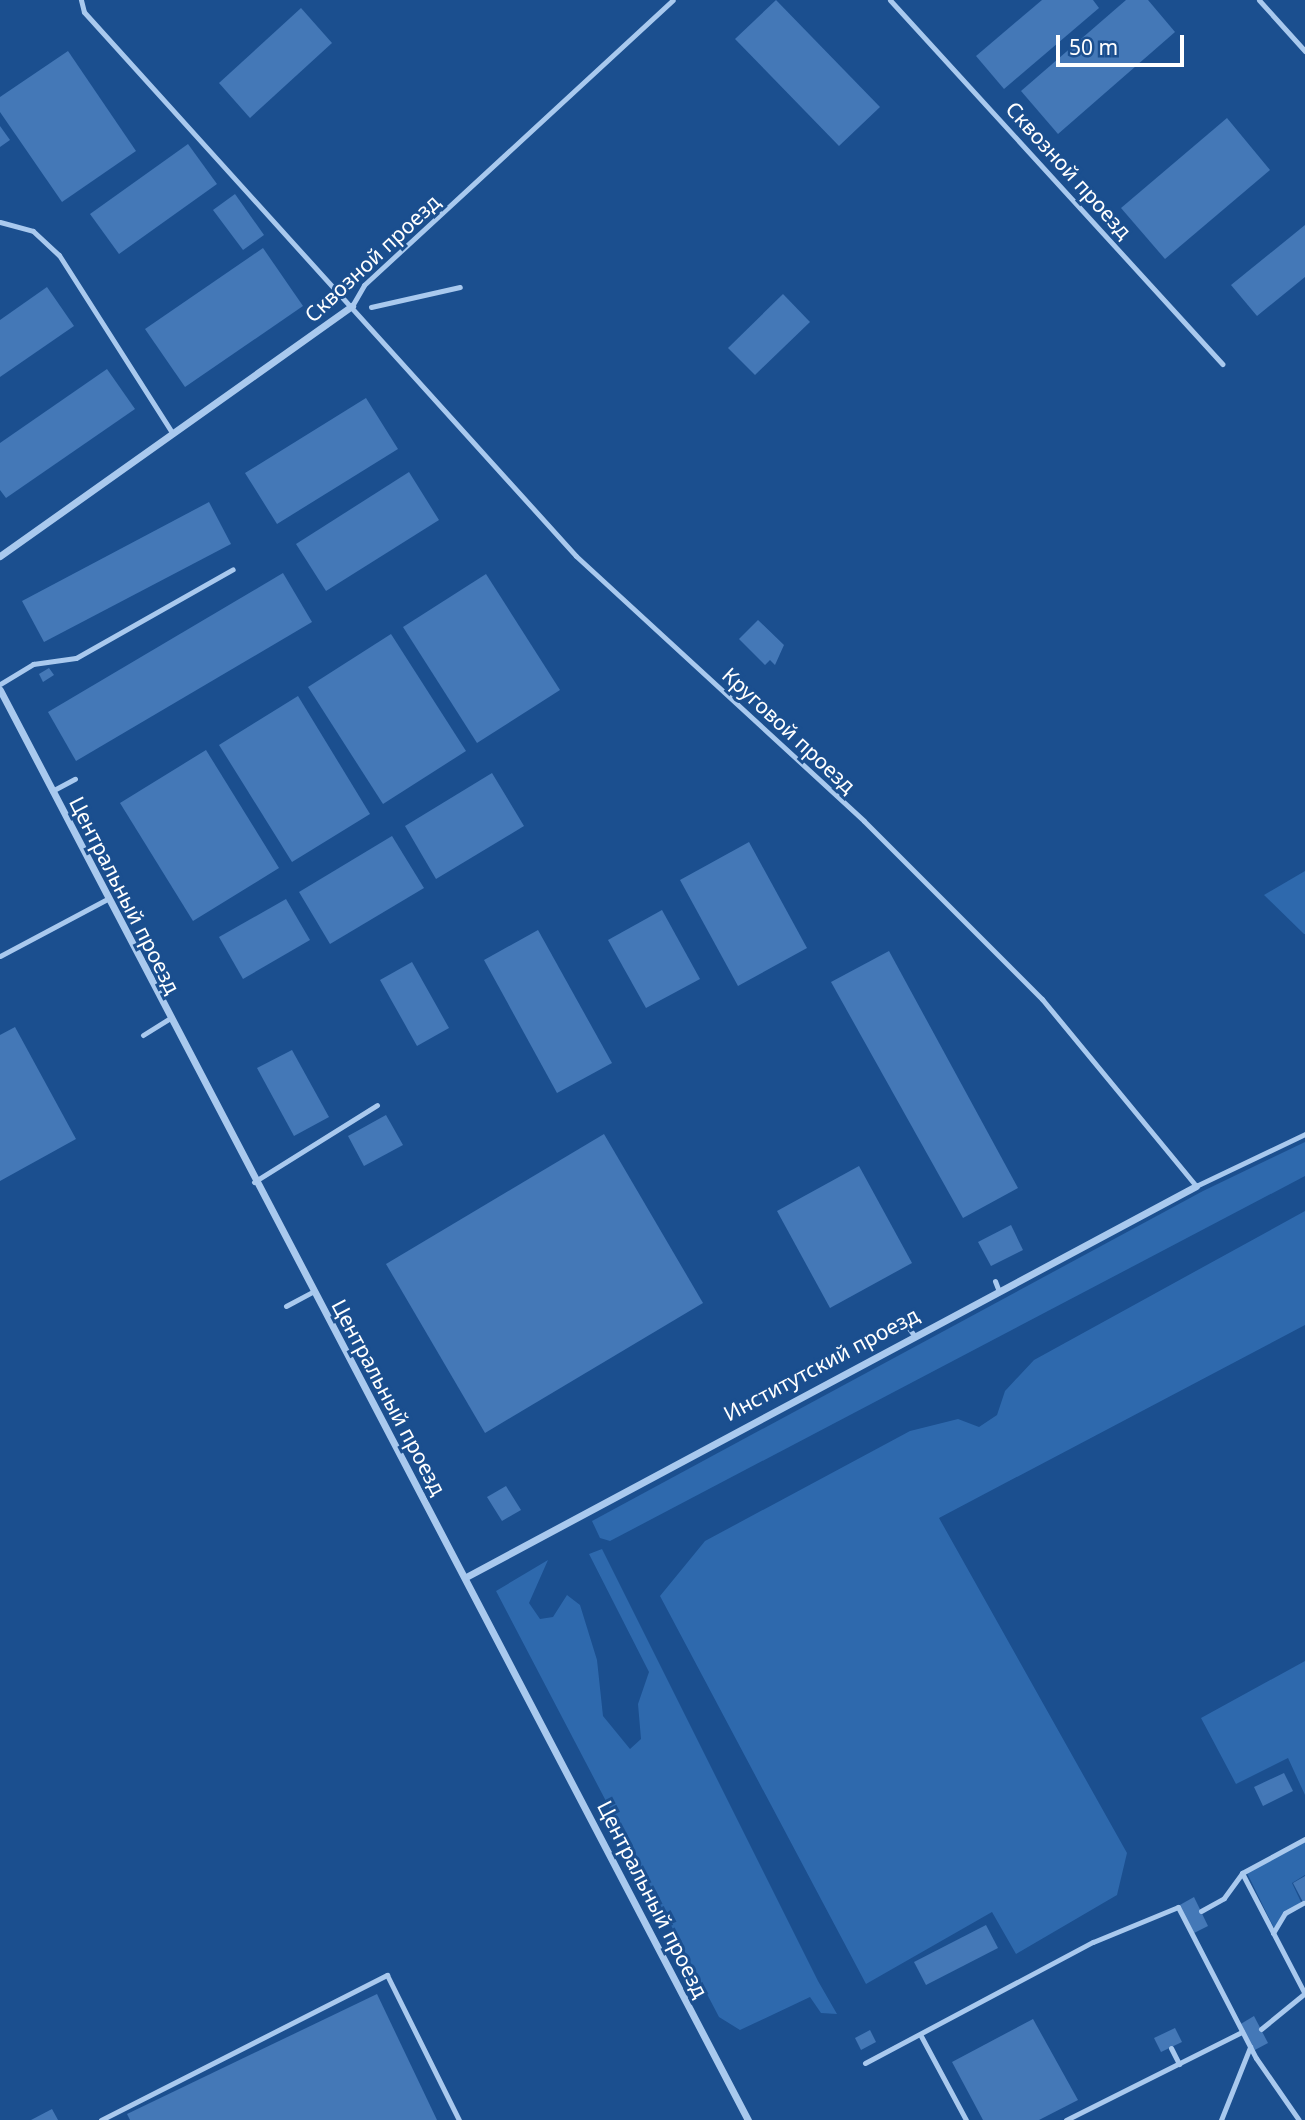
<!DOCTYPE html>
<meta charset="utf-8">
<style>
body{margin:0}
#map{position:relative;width:1305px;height:2120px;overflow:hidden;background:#1b4f8f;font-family:"Noto Sans",sans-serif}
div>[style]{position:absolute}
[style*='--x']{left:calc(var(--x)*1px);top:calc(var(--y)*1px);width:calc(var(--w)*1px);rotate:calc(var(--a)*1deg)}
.green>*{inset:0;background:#2e69ad}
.building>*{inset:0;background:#4478b7}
.lane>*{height:5px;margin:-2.5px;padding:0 2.5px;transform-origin:2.5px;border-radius:2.5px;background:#a9c9ee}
.street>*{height:7px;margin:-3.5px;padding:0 3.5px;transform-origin:3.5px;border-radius:3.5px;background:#a9c9ee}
span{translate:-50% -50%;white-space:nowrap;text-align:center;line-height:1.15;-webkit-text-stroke:6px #1b4f8f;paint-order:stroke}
.street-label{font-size:21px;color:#fff}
.scale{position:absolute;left:1056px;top:35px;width:128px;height:32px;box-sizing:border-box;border:4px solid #fff;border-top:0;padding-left:9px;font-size:21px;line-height:24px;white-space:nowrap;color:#fff;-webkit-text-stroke:5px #1b4f8f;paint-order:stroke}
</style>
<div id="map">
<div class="green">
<div style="clip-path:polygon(1305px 871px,1305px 934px,1304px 934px,1264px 895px)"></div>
<div style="clip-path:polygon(1305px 1142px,1305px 1176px,610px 1541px,600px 1538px,592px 1521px,1203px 1191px)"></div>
<div style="clip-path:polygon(1305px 1211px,1305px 1325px,939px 1518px,1127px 1853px,1117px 1895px,1016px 1954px,992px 1912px,866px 1984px,660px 1596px,705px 1541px,910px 1431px,958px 1419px,979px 1427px,997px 1415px,1005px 1391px,1034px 1360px)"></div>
<div style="clip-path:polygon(602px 1549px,818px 1981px,837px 2014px,821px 2013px,810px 1997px,740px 2030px,719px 2017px,496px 1591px,548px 1560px,529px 1603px,540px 1619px,553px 1617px,567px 1595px,580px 1605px,597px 1660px,603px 1716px,630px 1749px,641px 1739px,638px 1704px,649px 1672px,589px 1554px)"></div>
<div style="clip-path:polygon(1305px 1661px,1305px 1795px,1288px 1758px,1236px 1784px,1201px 1718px)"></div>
<div style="clip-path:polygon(1305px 1840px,1305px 1875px,1292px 1883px,1301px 1902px,1274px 1928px,1247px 1873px)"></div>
</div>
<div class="building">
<div style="clip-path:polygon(776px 0,880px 107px,839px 146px,735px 39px)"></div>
<div style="clip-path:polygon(1042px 0,1093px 0,1099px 8px,1004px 89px,976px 56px)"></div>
<div style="clip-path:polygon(1126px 0,1148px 0,1175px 32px,1058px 134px,1021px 91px)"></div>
<div style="clip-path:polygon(301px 8px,332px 43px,250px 118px,219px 83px)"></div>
<div style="clip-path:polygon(68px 51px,136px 151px,62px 202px,0 112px,0 97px)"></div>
<div style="clip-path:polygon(1227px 118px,1270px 170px,1165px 259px,1121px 208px)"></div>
<div style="clip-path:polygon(0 126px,10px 140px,0 147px)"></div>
<div style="clip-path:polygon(188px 144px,217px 184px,119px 254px,90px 214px)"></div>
<div style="clip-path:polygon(235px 194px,264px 235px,243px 250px,213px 210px)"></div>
<div style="clip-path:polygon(1305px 225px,1305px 277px,1257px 316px,1231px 285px)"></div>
<div style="clip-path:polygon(263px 248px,303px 306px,185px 387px,145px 329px)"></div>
<div style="clip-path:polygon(47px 287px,74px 326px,0 377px,0 320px)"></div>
<div style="clip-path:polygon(783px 294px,810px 322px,755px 375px,728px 348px)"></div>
<div style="clip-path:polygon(107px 369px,135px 409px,6px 498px,0 490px,0 443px)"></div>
<div style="clip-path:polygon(366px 398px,398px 449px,277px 524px,245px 473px)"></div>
<div style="clip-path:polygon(409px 472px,439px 520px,326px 591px,296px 544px)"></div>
<div style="clip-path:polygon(209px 502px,231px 544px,44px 642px,22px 601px)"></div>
<div style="clip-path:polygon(283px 573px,312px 622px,76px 761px,48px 712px)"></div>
<div style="clip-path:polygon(486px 574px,560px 690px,477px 743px,403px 627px)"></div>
<div style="clip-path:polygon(758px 620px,784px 645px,775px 665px,770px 660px,765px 665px,739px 639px)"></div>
<div style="clip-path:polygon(391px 634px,466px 751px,383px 804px,308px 687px)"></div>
<div style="clip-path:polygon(49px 668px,54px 675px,43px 682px,39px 674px)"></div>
<div style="clip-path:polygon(298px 696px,370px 814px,292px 862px,219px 745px)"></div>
<div style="clip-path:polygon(206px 750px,279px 868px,193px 921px,120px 803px)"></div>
<div style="clip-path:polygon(492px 773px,524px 826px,436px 879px,405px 826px)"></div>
<div style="clip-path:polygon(392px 836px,424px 888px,330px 944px,299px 892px)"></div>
<div style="clip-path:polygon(749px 842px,807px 948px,738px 986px,680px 880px)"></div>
<div style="clip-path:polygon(286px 899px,310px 940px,243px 979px,219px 937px)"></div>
<div style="clip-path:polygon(662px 910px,700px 979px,646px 1008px,608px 940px)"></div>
<div style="clip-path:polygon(538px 930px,612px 1063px,557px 1093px,484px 960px)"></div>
<div style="clip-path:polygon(889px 951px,1018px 1188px,963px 1218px,831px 982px)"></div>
<div style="clip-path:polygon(412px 962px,449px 1028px,417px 1046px,380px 980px)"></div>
<div style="clip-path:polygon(15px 1027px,76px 1139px,0 1181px,0 1035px)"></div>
<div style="clip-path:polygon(292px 1050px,329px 1117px,294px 1136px,257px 1068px)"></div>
<div style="clip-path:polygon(386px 1115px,403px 1145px,364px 1166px,348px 1136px)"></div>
<div style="clip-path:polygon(604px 1134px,703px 1303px,485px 1433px,386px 1264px)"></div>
<div style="clip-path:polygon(859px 1166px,912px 1263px,830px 1308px,777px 1211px)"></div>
<div style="clip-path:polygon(1011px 1225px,1023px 1250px,991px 1266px,978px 1242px)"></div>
<div style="clip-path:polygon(506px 1486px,521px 1510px,502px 1521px,487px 1497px)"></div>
<div style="clip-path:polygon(1284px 1773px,1293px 1791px,1263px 1806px,1254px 1787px)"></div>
<div style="clip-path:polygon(1305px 1876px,1305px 1906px,1293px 1883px)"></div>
<div style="clip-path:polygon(1194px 1897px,1208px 1926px,1192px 1934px,1178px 1906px)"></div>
<div style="clip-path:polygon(986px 1925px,998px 1948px,926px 1985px,914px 1962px)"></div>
<div style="clip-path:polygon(377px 1994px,437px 2120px,130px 2120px,127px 2114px)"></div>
<div style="clip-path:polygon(1254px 2016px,1268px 2043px,1253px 2051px,1239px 2025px)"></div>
<div style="clip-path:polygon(1033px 2019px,1078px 2100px,1039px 2120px,983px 2120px,952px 2062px)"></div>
<div style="clip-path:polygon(1175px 2028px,1182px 2042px,1161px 2052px,1154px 2038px)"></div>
<div style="clip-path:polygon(870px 2030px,876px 2042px,861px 2050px,855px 2038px)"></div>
<div style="clip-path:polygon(52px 2109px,58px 2120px,31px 2120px)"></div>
</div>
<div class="lane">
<div style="--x:81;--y:0;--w:12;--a:76"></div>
<div style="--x:84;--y:12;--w:733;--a:47.87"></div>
<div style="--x:576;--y:556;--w:391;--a:42.6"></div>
<div style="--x:864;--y:821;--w:252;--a:45"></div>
<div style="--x:1042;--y:999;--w:242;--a:50.5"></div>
<div style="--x:1196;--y:1186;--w:121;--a:-25.5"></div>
<div style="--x:890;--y:0;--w:493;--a:47.6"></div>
<div style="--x:1259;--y:0;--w:69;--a:48"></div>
<div style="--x:0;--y:222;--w:34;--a:15"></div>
<div style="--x:33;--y:231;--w:35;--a:43"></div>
<div style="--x:59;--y:255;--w:212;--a:57.5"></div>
<div style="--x:352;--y:306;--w:24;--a:-60"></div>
<div style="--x:364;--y:285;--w:420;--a:-42.7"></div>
<div style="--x:371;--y:307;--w:91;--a:-12.7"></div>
<div style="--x:0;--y:684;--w:39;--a:-31"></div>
<div style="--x:33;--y:664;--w:43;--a:-7.9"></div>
<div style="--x:76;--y:658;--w:180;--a:-29.5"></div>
<div style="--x:52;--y:791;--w:26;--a:-28"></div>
<div style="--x:0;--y:956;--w:121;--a:-28"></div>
<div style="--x:143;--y:1035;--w:31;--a:-32"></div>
<div style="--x:254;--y:1182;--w:145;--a:-32"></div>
<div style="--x:995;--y:1281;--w:9;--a:69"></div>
<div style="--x:286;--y:1306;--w:30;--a:-28"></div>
<div style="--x:908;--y:1327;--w:9;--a:54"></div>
<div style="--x:1242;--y:1873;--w:136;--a:62.5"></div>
<div style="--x:1201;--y:1911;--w:26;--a:-29"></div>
<div style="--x:1224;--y:1898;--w:31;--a:-54"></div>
<div style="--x:1242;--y:1873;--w:72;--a:-28.4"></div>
<div style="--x:1273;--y:1933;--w:23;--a:-59"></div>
<div style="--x:1285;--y:1913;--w:21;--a:-29"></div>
<div style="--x:1261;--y:2029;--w:57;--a:-39.3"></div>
<div style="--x:921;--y:2036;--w:95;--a:61.8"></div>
<div style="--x:1171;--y:2048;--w:18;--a:63"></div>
<div style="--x:865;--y:2063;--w:258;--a:-28"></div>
<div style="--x:1093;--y:1942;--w:92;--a:-22.4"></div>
<div style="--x:1178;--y:1907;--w:170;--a:62.7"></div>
<div style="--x:1256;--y:2058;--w:75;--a:55.3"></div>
<div style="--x:101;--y:2120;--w:321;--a:-26.9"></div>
<div style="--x:387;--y:1975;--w:162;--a:63.6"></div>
<div style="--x:1066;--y:2120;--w:197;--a:-26.6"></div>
<div style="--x:1221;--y:2120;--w:79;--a:-68.3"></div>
</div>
<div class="street">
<div style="--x:0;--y:556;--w:432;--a:-35.4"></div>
<div style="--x:0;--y:690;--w:1614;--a:62.39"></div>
<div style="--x:466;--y:1577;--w:828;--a:-28.17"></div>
</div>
<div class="street-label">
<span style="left:1069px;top:170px;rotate:48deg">Сквозной проезд</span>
<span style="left:372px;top:258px;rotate:-43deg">Сквозной проезд</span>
<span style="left:789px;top:730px;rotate:43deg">Круговой проезд</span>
<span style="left:125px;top:895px;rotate:63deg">Центральный проезд</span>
<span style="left:821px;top:1364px;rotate:-28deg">Институтский проезд</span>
<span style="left:389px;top:1397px;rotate:62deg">Центральный проезд</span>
<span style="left:653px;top:1899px;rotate:63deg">Центральный проезд</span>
</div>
<div class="scale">50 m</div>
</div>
